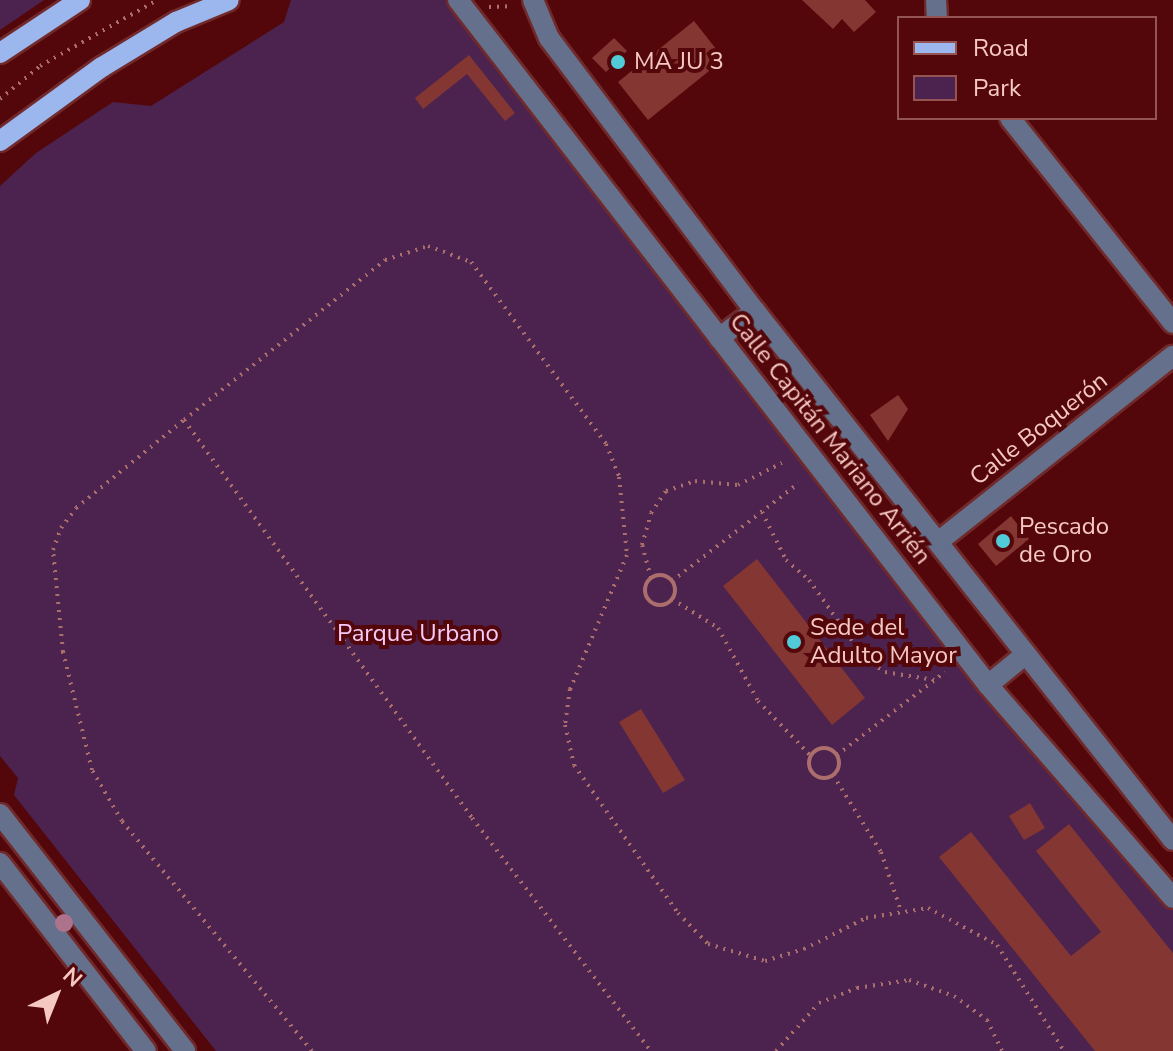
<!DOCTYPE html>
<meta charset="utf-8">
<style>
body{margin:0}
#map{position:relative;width:1173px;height:1051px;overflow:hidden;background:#54070a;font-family:"Nunito Sans",sans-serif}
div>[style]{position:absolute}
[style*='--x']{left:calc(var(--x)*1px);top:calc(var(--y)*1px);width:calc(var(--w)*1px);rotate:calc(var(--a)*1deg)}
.green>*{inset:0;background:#4c234e}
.building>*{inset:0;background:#843632}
.path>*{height:4px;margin-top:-2px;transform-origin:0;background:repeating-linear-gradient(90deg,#ab6e6c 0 2px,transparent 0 8px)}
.path>.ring{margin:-2px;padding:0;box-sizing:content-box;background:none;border:4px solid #ab6e6c;border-radius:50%}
.roads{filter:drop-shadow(2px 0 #712a2b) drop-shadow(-2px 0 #712a2b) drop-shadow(0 2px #712a2b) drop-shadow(0 -2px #712a2b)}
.minor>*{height:20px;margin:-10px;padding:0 10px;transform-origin:10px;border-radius:10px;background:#64708c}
.major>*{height:20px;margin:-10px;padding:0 10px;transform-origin:10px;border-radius:10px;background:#9cb6ee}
.trees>*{width:18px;height:18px;margin:-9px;border-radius:50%;background:#ad728c}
.dots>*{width:22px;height:22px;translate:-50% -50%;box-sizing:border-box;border:4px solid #54070a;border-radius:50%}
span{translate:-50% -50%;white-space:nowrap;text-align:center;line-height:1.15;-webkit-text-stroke:8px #54070a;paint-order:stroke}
.poi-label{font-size:24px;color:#f6c8c2}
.left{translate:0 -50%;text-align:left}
.street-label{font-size:24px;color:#f6c8c2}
.park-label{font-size:24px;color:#f6c9f7}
.legend{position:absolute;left:897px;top:16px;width:260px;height:104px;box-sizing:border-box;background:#54070a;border:2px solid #955454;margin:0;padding:10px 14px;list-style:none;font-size:24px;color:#f6c8c2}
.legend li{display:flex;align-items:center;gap:16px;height:40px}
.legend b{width:40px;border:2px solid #955454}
.north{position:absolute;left:16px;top:955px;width:80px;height:80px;-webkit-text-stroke:6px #54070a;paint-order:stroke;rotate:43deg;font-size:22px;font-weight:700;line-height:32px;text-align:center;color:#f6c8c2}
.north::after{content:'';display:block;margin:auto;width:28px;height:36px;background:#f6c8c2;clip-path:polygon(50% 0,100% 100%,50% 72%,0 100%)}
</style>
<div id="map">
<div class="green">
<div style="clip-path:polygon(0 0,44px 0,0 30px)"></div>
<div style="clip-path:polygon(291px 0,459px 0,1173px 906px,1173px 1051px,216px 1051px,14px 795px,18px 778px,0 756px,0 186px,36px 153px,113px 102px,151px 106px,284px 22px)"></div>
</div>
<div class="building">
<div style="clip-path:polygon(802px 0,865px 0,876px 12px,854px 32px,842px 19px,833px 29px)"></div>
<div style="clip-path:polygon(694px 21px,724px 59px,648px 120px,618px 82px)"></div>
<div style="clip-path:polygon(614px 38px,627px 51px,606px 72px,592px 58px)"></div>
<div style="clip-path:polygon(469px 55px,515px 113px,505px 121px,467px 74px,423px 109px,415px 98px)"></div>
<div style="clip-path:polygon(898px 395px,908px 409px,888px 441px,870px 415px)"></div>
<div style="clip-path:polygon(1011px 516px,1029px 539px,996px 566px,978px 544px)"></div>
<div style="clip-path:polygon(757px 559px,865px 698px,832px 725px,723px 586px)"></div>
<div style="clip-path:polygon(641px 709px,685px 780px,663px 793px,619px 722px)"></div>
<div style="clip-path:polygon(1030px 803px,1045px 828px,1024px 840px,1009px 816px)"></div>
<div style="clip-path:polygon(1069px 824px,1173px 953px,1173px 1051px,1095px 1051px,939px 857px,971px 832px,1071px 956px,1101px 932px,1036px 851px)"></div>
</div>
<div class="path">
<div style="--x:489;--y:7;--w:23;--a:-2"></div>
<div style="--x:0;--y:99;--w:52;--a:-39.5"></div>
<div style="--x:40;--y:66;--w:134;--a:-29.4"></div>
<div style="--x:184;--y:420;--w:491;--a:54.1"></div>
<div style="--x:472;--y:818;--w:294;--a:52.5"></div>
<div style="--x:762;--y:512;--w:54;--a:63.4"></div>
<div style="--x:786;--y:560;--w:30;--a:41"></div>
<div style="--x:809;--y:580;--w:97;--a:54.7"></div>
<div style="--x:865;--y:659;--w:24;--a:33"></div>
<div style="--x:885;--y:672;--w:50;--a:9.3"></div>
<div class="ring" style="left:645px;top:575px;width:26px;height:26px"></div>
<div style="--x:651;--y:578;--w:34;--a:-105"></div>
<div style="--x:642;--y:545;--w:33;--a:-74"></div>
<div style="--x:651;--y:513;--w:27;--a:-56"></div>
<div style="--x:666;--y:491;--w:31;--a:-19"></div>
<div style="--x:695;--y:481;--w:43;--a:5.3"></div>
<div style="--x:738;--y:485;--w:49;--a:-26.6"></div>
<div style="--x:672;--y:581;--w:160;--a:-37.7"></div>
<div style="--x:672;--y:599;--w:54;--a:32.2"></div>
<div style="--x:718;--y:628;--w:83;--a:61.3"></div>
<div style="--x:758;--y:701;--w:76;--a:46.1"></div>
<div class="ring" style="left:809px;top:748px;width:26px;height:26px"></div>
<div style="--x:837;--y:755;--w:136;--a:-37.5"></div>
<div style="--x:833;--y:775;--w:91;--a:58.1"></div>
<div style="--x:881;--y:852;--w:62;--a:71.3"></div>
<div style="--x:312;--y:1051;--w:298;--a:-129.6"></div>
<div style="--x:122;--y:821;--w:59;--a:-120.5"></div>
<div style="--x:92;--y:770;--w:122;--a:-103.8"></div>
<div style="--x:63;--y:652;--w:102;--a:-95.6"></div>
<div style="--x:53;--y:550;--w:23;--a:-70"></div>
<div style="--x:61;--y:528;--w:25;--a:-53"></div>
<div style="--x:76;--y:508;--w:139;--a:-39.2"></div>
<div style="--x:184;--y:420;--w:257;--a:-38.5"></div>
<div style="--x:385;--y:260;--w:45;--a:-18"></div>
<div style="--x:428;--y:246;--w:46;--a:20.4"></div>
<div style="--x:471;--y:262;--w:227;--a:53.4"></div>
<div style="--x:606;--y:444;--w:35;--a:68"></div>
<div style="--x:619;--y:477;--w:78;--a:84.1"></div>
<div style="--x:627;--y:555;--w:146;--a:113"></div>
<div style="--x:570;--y:689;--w:36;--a:98"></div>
<div style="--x:565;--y:725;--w:41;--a:77.3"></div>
<div style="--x:574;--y:765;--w:181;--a:54.9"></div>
<div style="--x:678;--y:913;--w:43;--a:45.9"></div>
<div style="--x:708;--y:944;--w:59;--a:16.6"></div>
<div style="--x:765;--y:961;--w:41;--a:-17.1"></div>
<div style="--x:804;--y:949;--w:69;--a:-26.6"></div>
<div style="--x:866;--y:918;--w:63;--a:-9.2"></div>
<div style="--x:928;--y:908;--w:78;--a:28.2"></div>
<div style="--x:997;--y:945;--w:125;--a:57.7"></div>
<div style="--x:776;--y:1051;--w:64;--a:-48.1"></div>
<div style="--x:819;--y:1003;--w:41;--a:-21.5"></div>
<div style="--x:857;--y:988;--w:53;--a:-8.7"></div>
<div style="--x:909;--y:980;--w:48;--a:19.6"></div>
<div style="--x:954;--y:996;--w:41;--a:36"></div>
<div style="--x:987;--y:1020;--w:34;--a:64"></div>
</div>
<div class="roads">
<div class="minor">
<div style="--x:458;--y:0;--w:866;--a:52.27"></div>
<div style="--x:988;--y:685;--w:282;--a:49"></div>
<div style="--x:533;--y:0;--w:41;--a:67.2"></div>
<div style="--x:549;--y:38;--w:342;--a:53"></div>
<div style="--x:755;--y:311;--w:674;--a:51.69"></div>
<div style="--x:936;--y:0;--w:18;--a:87"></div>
<div style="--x:1010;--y:118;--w:262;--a:51.5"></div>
<div style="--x:719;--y:338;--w:45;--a:-36.9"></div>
<div style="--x:938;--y:542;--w:300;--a:-38.4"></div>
<div style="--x:988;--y:685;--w:49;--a:-39.2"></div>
<div style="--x:0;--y:814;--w:301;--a:52"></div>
<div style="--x:0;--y:863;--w:238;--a:52.2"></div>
</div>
<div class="major">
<div style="--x:0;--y:53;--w:96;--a:-33.5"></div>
<div style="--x:0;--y:141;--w:126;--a:-36"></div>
<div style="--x:102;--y:67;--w:87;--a:-31.3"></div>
<div style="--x:176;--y:22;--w:57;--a:-22.5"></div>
</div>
</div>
<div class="trees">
<div style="left:64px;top:923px"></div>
</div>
<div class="dots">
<div style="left:618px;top:62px;background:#52cbd9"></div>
<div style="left:1003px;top:541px;background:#52cbd9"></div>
<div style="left:794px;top:642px;background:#52cbd9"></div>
</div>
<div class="poi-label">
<span class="left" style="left:634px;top:62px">MA JU 3</span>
<span class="left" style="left:1019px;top:541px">Pescado<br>de Oro</span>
<span class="left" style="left:810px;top:642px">Sede del<br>Adulto Mayor</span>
</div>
<div class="street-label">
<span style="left:1039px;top:429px;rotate:-38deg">Calle Boquerón</span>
<span style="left:830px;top:439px;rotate:52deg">Calle Capitán Mariano Arrién</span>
</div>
<div class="park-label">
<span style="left:418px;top:634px">Parque Urbano</span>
</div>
<ul class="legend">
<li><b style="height:10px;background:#9cb6ee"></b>Road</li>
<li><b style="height:22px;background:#4c234e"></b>Park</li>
</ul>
<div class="north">N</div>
</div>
